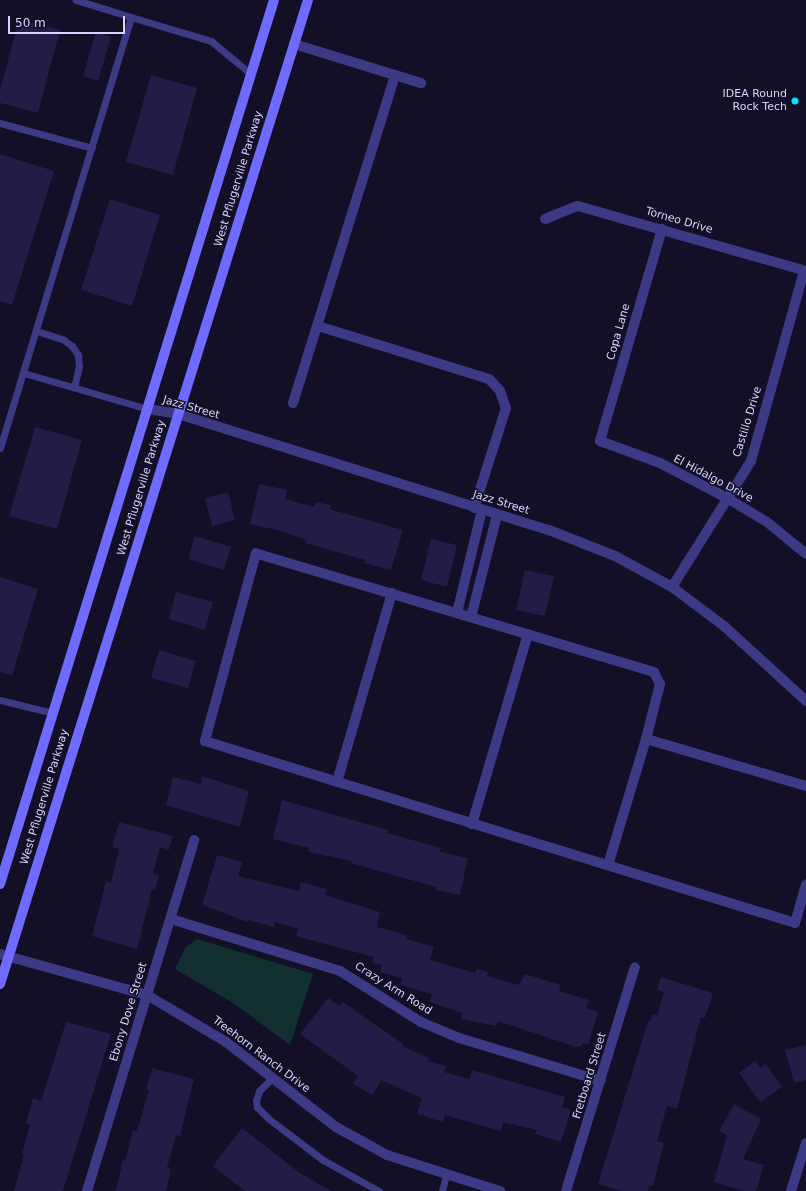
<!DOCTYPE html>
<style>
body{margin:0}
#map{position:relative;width:806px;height:1191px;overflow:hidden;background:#130f26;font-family:"DejaVu Sans",sans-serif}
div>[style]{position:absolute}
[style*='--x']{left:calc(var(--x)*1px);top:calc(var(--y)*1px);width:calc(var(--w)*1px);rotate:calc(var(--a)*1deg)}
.green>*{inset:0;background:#12302f}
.building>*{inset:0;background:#241b47}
.service>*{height:7px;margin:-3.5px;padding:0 3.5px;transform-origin:3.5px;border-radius:3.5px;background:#3d3a85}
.minor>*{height:10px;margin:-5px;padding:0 5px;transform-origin:5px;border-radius:5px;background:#3d3a85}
.secondary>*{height:10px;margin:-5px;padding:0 5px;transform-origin:5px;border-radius:5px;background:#6f6bff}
.dots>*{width:11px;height:11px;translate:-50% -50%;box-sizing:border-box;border:2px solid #130f26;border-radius:50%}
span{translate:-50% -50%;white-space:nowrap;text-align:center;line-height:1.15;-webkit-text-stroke:3px #130f26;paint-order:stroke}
.poi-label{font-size:11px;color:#d9d4ff}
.right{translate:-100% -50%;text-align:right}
.street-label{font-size:11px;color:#d9d4ff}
.scale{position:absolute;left:8px;top:16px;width:117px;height:18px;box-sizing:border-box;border:2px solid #d9d4ff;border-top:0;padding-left:5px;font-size:12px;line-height:14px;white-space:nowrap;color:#d9d4ff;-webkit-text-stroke:3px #130f26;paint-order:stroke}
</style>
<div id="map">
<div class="green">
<div style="clip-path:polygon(197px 939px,313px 974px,290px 1045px,233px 1003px,175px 969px,186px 947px)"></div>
</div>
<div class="building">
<div style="clip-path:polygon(19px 19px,60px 30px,38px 113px,0 103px,0 90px)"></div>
<div style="clip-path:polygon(96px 32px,111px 37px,98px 81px,83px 76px)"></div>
<div style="clip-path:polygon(151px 75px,197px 88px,173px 175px,126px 162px)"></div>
<div style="clip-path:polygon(0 154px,54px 171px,12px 305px,0 301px)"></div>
<div style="clip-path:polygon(110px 199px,160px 215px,132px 306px,81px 290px)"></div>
<div style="clip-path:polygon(35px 427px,82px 440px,57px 529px,9px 516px)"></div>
<div style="clip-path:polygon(259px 484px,287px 490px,285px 499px,314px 507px,316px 502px,331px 505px,329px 509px,403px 530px,391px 570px,364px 563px,365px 560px,305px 543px,306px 540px,281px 531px,250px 524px)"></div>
<div style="clip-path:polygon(228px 492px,235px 520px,212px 526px,205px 498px)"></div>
<div style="clip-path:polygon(195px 536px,231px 547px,224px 570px,188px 559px)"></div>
<div style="clip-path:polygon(431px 539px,457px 545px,447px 587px,421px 580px)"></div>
<div style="clip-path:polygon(525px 570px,554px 576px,545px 616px,516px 610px)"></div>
<div style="clip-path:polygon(0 577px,38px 589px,12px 676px,0 672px)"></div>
<div style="clip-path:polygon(176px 592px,213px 602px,205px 630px,169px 619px)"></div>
<div style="clip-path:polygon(159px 650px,196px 661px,188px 688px,151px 678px)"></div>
<div style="clip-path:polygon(202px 776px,249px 791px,240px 827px,166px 805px,173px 777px,201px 784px)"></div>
<div style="clip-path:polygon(282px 800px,388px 830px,387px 833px,441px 848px,440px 852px,468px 858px,460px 895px,436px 890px,436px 887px,351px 863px,352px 861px,308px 852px,309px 848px,273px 839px)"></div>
<div style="clip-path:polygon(119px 822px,173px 836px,169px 850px,160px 847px,153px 874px,159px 875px,155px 890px,152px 889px,137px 949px,92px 936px,106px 881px,111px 883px,119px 849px,112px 847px)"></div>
<div style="clip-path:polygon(217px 855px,242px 862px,238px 876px,299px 891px,301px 882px,327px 889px,325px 895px,380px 912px,377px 927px,407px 935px,406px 939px,434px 947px,430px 960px,475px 973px,476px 969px,488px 972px,487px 976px,519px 985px,525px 974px,561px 985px,559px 991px,589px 1000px,586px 1008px,598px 1012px,588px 1045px,583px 1043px,582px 1046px,576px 1047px,498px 1021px,496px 1026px,461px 1019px,462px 1013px,430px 1002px,432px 994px,400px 985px,402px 978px,380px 972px,382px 965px,372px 963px,374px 957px,296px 936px,298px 929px,275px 922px,274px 927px,249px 920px,248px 922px,202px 905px)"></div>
<div style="clip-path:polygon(661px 977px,713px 993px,705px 1018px,701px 1017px,677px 1109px,667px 1106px,657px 1141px,664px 1143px,653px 1186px,649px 1186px,648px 1191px,621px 1191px,598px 1184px,648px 1021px,650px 1022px,652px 1014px,657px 1016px,664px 992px,657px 990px)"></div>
<div style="clip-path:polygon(328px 998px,339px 1006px,343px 1002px,403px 1044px,402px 1046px,429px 1058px,428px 1061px,446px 1066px,444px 1072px,469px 1079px,472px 1070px,565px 1097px,562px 1107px,571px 1110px,561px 1142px,535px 1134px,537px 1130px,503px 1122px,501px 1131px,445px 1115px,443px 1122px,417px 1114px,422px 1098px,381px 1080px,373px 1095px,353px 1084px,358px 1076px,300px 1034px)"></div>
<div style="clip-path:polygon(66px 1022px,111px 1034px,63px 1191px,14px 1191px,24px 1154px,22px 1154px,30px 1125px,26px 1123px,33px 1098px,41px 1101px)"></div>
<div style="clip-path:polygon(806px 1045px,806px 1080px,794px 1083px,785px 1050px)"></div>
<div style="clip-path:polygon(755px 1061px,760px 1068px,766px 1064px,782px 1087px,760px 1102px,739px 1073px)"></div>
<div style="clip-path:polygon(152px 1068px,194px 1079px,180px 1136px,176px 1135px,167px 1168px,171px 1169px,166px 1191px,116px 1191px,123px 1160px,125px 1161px,133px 1130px,137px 1131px,149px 1090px,146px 1090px)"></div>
<div style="clip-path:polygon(734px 1104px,761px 1119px,743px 1159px,764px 1165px,756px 1191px,744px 1191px,714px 1182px,727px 1135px,719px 1131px)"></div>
<div style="clip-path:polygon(242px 1128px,300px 1173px,331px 1191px,245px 1191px,237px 1185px,213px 1166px)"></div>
</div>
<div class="service">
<div style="--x:131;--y:17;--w:84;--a:16.7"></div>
<div style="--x:211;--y:41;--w:52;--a:39.5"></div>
<div style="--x:0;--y:123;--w:95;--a:15.2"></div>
<div style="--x:37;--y:331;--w:28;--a:18"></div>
<div style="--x:64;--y:340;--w:10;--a:37"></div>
<div style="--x:72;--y:346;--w:11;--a:56"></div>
<div style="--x:78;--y:355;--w:11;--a:85"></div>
<div style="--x:79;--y:366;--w:22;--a:103"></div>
<div style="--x:24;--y:373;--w:129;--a:16.2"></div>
<div style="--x:0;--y:448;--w:450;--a:-73.1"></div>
<div style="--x:131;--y:17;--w:58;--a:-162.8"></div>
<div style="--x:0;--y:700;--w:55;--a:13.8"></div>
<div style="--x:272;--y:1078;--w:18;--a:135"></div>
<div style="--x:259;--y:1091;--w:10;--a:107"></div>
<div style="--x:256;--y:1101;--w:6;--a:81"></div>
<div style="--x:257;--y:1107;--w:17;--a:45"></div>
<div style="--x:269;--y:1119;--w:68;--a:37.2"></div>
<div style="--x:323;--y:1160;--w:64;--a:29"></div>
<div style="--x:442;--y:1191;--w:16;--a:-76"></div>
</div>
<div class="minor">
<div style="--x:294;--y:44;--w:133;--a:17.1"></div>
<div style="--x:545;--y:219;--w:35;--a:-22"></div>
<div style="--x:578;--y:206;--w:237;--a:15.9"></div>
<div style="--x:662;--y:229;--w:221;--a:106.3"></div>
<div style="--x:600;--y:441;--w:64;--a:20.1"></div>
<div style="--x:660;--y:463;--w:76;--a:27.6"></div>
<div style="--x:727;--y:498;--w:47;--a:31"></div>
<div style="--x:767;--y:522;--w:50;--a:39.4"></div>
<div style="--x:318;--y:326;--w:179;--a:17.2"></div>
<div style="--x:489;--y:379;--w:16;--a:47"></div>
<div style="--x:500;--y:391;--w:18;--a:71"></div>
<div style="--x:506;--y:408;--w:105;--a:107.7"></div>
<div style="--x:293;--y:403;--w:343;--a:-72.7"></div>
<div style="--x:148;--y:409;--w:30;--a:9"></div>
<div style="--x:178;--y:414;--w:389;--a:17.4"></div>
<div style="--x:549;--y:530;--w:71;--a:21.5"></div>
<div style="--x:615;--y:556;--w:65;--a:28.5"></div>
<div style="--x:672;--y:587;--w:65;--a:36.9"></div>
<div style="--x:724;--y:626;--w:111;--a:42.4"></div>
<div style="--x:672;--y:587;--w:149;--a:-57.9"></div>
<div style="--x:751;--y:461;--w:197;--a:-74.4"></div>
<div style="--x:457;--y:613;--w:106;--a:-76.4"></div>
<div style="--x:471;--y:617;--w:105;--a:-75.7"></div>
<div style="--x:337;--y:782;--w:197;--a:-73.8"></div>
<div style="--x:806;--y:786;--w:167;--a:-163.6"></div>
<div style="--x:646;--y:739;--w:57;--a:-75.7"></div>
<div style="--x:660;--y:684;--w:13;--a:-117"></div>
<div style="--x:654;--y:672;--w:415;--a:-163.4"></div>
<div style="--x:256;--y:553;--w:195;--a:105.2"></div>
<div style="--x:205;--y:741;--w:617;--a:17.14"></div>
<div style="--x:795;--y:923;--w:40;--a:-74"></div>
<div style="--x:472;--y:824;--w:198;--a:-73.6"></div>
<div style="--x:608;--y:865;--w:132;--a:-73.2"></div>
<div style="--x:171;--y:919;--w:177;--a:17.1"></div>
<div style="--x:340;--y:971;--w:96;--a:32.2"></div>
<div style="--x:421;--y:1022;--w:41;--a:22.8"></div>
<div style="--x:459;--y:1038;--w:148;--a:16.8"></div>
<div style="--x:0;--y:954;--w:153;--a:15.6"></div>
<div style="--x:147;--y:995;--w:92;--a:30.7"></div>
<div style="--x:226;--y:1042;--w:139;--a:37.7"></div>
<div style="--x:336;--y:1127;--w:58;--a:28.8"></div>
<div style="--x:387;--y:1155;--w:119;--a:17.7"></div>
<div style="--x:87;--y:1191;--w:367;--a:-73"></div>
<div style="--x:566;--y:1191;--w:234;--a:-72.9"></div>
<div style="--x:791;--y:1191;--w:50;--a:-72.6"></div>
</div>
<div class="secondary">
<div style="--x:0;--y:884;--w:925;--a:-72.78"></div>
<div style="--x:0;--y:984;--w:1031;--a:-72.62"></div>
</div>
<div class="dots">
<div style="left:795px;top:101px;background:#00e5ff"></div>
</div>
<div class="poi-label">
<span class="right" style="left:787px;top:101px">IDEA Round<br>Rock Tech</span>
</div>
<div class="street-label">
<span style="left:239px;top:179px;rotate:-73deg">West Pflugerville Parkway</span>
<span style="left:679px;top:221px;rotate:16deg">Torneo Drive</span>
<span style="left:619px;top:332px;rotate:-74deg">Copa Lane</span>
<span style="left:191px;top:408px;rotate:16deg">Jazz Street</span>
<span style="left:748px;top:422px;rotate:-73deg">Castillo Drive</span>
<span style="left:713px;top:479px;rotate:28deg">El Hidalgo Drive</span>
<span style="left:142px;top:488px;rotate:-73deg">West Pflugerville Parkway</span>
<span style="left:501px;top:503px;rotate:17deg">Jazz Street</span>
<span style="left:45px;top:797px;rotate:-73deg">West Pflugerville Parkway</span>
<span style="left:393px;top:989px;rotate:32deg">Crazy Arm Road</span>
<span style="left:129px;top:1012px;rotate:-73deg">Ebony Dove Street</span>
<span style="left:261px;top:1055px;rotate:37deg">Treehorn Ranch Drive</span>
<span style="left:590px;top:1076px;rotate:-73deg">Fretboard Street</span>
</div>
<div class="scale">50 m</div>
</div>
